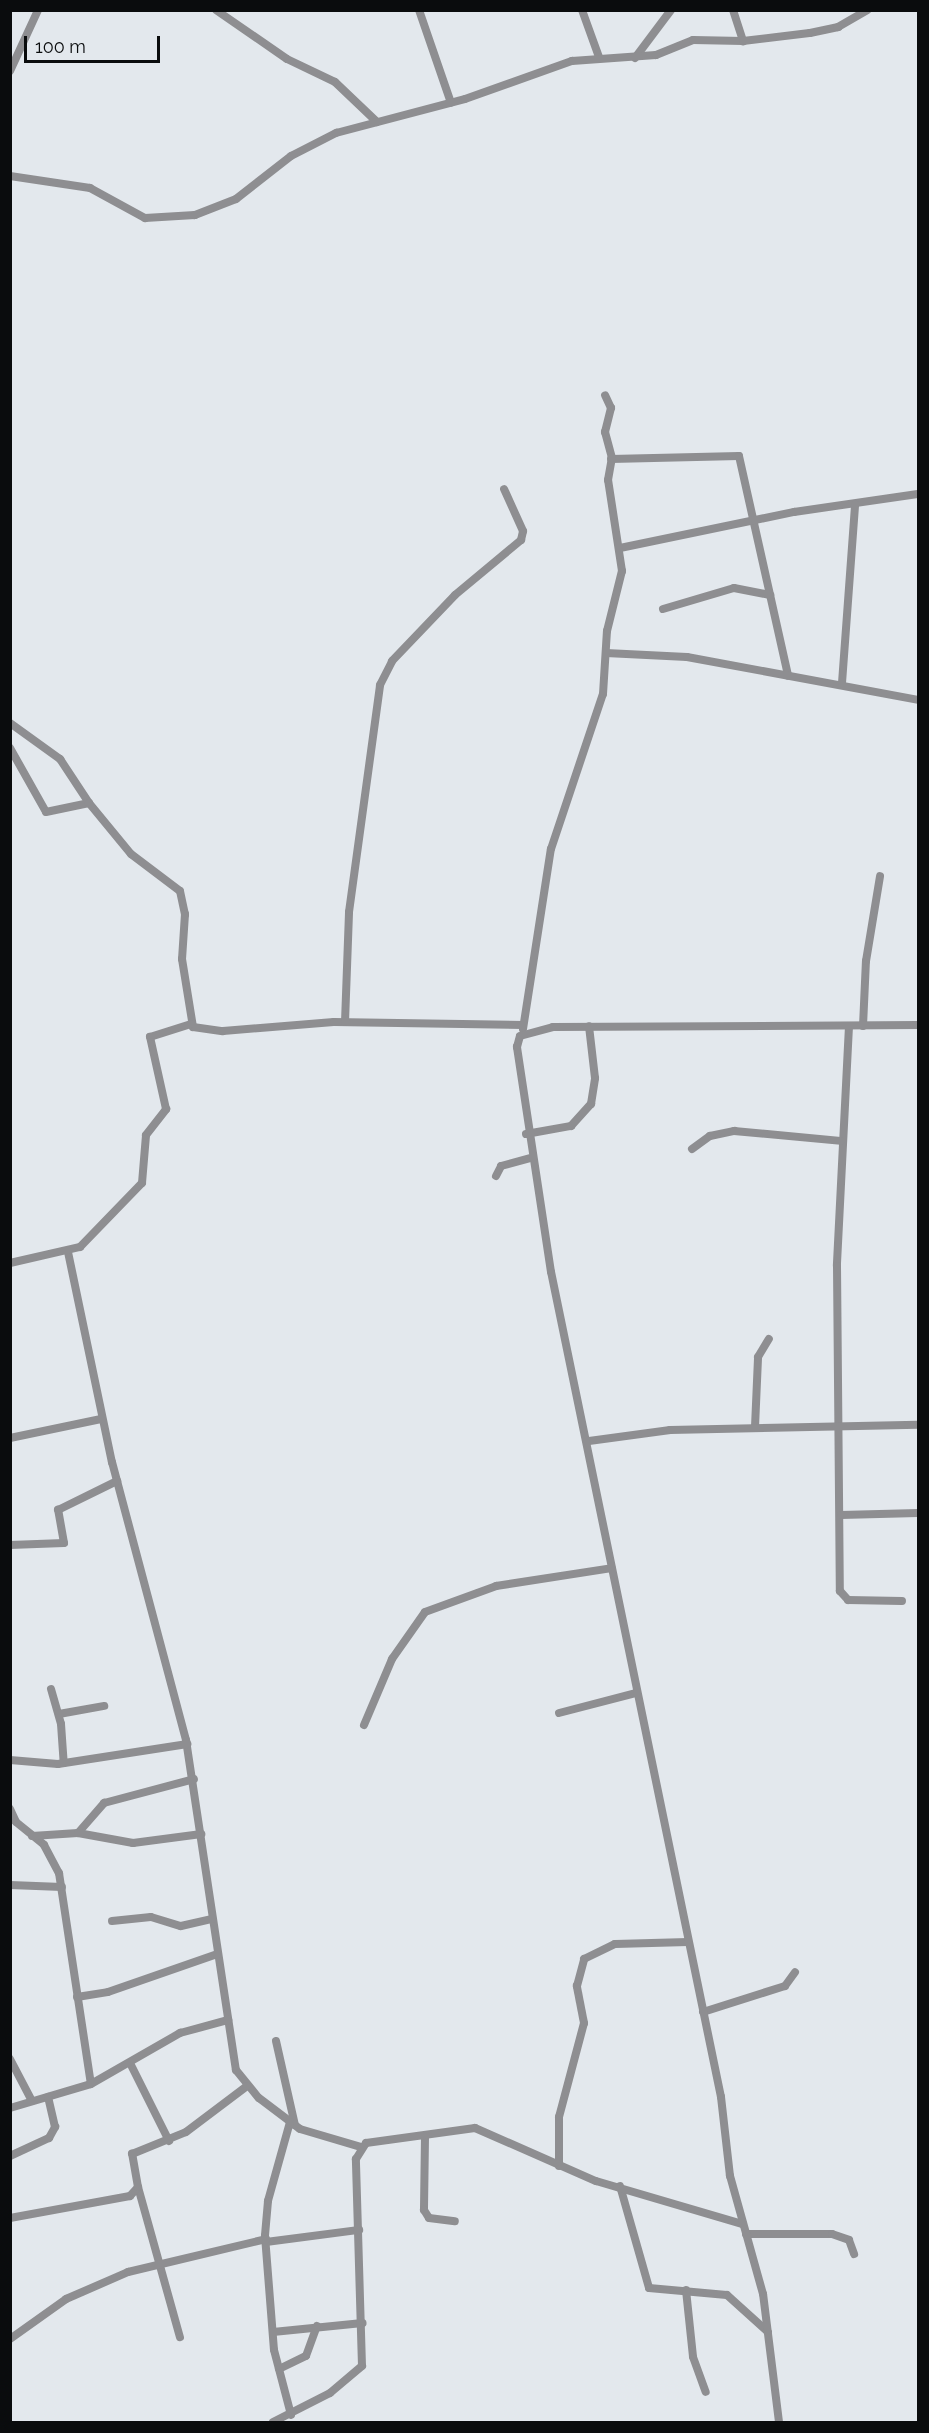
<!DOCTYPE html>
<style>
body{margin:0}
#map{position:relative;width:929px;height:2433px;overflow:hidden;background:#e3e8ed;font-family:Raleway,sans-serif}
div>[style]{position:absolute}
[style*='--x']{left:calc(var(--x)*1px);top:calc(var(--y)*1px);width:calc(var(--w)*1px);rotate:calc(var(--a)*1deg)}
.minor>*{height:8px;margin:-4px;padding:0 4px;transform-origin:4px;border-radius:4px;background:#8e8e91}
span{translate:-50% -50%;white-space:nowrap;text-align:center;line-height:1.15;-webkit-text-stroke:5px #e3e8ed;paint-order:stroke}
.frame{position:absolute;inset:0;border:12px solid #0a0c0d;pointer-events:none}
.scale{position:absolute;left:24px;top:36px;width:136px;height:27px;box-sizing:border-box;border:3px solid #0a0c0d;border-top:0;padding-left:8px;font-size:18px;line-height:21px;white-space:nowrap;color:#0a0c0d;-webkit-text-stroke:4px #e3e8ed;paint-order:stroke}
</style>
<div id="map">
<div class="minor">
<div style="--x:216;--y:10;--w:86;--a:34.6"></div>
<div style="--x:287;--y:59;--w:53;--a:25.6"></div>
<div style="--x:335;--y:82;--w:58;--a:43.6"></div>
<div style="--x:419;--y:10;--w:98;--a:71"></div>
<div style="--x:582;--y:10;--w:50;--a:70.1"></div>
<div style="--x:733;--y:10;--w:33;--a:72"></div>
<div style="--x:635;--y:58;--w:60;--a:-53.1"></div>
<div style="--x:10;--y:71;--w:67;--a:-65.3"></div>
<div style="--x:10;--y:176;--w:81;--a:8.5"></div>
<div style="--x:90;--y:188;--w:63;--a:28.6"></div>
<div style="--x:145;--y:218;--w:50;--a:-3.4"></div>
<div style="--x:195;--y:215;--w:44;--a:-21.3"></div>
<div style="--x:236;--y:199;--w:70;--a:-38"></div>
<div style="--x:291;--y:156;--w:51;--a:-27.1"></div>
<div style="--x:336;--y:133;--w:133;--a:-14.8"></div>
<div style="--x:465;--y:99;--w:114;--a:-19.6"></div>
<div style="--x:572;--y:61;--w:84;--a:-4.1"></div>
<div style="--x:656;--y:55;--w:40;--a:-22"></div>
<div style="--x:693;--y:40;--w:50;--a:1.1"></div>
<div style="--x:743;--y:41;--w:67;--a:-6.8"></div>
<div style="--x:810;--y:33;--w:29;--a:-12"></div>
<div style="--x:838;--y:27;--w:34;--a:-30"></div>
<div style="--x:611;--y:459;--w:128;--a:-1.3"></div>
<div style="--x:739;--y:456;--w:225;--a:77.4"></div>
<div style="--x:620;--y:548;--w:178;--a:-11.7"></div>
<div style="--x:794;--y:512;--w:125;--a:-8.3"></div>
<div style="--x:663;--y:609;--w:74;--a:-16.5"></div>
<div style="--x:734;--y:588;--w:37;--a:11"></div>
<div style="--x:606;--y:653;--w:81;--a:2.8"></div>
<div style="--x:687;--y:657;--w:235;--a:10.5"></div>
<div style="--x:842;--y:683;--w:179;--a:-85.8"></div>
<div style="--x:10;--y:723;--w:62;--a:35.8"></div>
<div style="--x:60;--y:759;--w:53;--a:56.6"></div>
<div style="--x:10;--y:748;--w:73;--a:60.6"></div>
<div style="--x:46;--y:812;--w:44;--a:-11.8"></div>
<div style="--x:89;--y:803;--w:66;--a:50.5"></div>
<div style="--x:131;--y:854;--w:61;--a:37.1"></div>
<div style="--x:180;--y:891;--w:24;--a:78"></div>
<div style="--x:185;--y:914;--w:45;--a:93.8"></div>
<div style="--x:182;--y:959;--w:69;--a:80.8"></div>
<div style="--x:193;--y:1027;--w:30;--a:8"></div>
<div style="--x:223;--y:1031;--w:111;--a:-4.6"></div>
<div style="--x:334;--y:1022;--w:189;--a:0.9"></div>
<div style="--x:345;--y:1022;--w:110;--a:-87.9"></div>
<div style="--x:349;--y:912;--w:229;--a:-82.2"></div>
<div style="--x:380;--y:685;--w:27;--a:-63"></div>
<div style="--x:392;--y:661;--w:91;--a:-46.3"></div>
<div style="--x:455;--y:595;--w:86;--a:-39.8"></div>
<div style="--x:521;--y:540;--w:9;--a:-77"></div>
<div style="--x:523;--y:531;--w:46;--a:-114.3"></div>
<div style="--x:849;--y:1026;--w:240;--a:92.9"></div>
<div style="--x:837;--y:1266;--w:325;--a:89.5"></div>
<div style="--x:840;--y:1591;--w:12;--a:48"></div>
<div style="--x:848;--y:1600;--w:54;--a:1.1"></div>
<div style="--x:863;--y:1026;--w:65;--a:-87.4"></div>
<div style="--x:866;--y:961;--w:86;--a:-80.6"></div>
<div style="--x:523;--y:1029;--w:182;--a:-81.2"></div>
<div style="--x:551;--y:849;--w:163;--a:-71.5"></div>
<div style="--x:603;--y:694;--w:63;--a:-86.4"></div>
<div style="--x:607;--y:631;--w:62;--a:-76"></div>
<div style="--x:622;--y:571;--w:92;--a:-98.7"></div>
<div style="--x:608;--y:480;--w:22;--a:-80"></div>
<div style="--x:612;--y:458;--w:27;--a:-105"></div>
<div style="--x:605;--y:432;--w:25;--a:-76"></div>
<div style="--x:611;--y:408;--w:14;--a:-115"></div>
<div style="--x:526;--y:1134;--w:46;--a:-10.1"></div>
<div style="--x:571;--y:1126;--w:30;--a:-48"></div>
<div style="--x:591;--y:1104;--w:26;--a:-81"></div>
<div style="--x:595;--y:1078;--w:52;--a:-96.6"></div>
<div style="--x:692;--y:1149;--w:22;--a:-36"></div>
<div style="--x:710;--y:1136;--w:25;--a:-12"></div>
<div style="--x:734;--y:1131;--w:107;--a:5.3"></div>
<div style="--x:496;--y:1176;--w:11;--a:-63"></div>
<div style="--x:501;--y:1166;--w:30;--a:-15"></div>
<div style="--x:68;--y:1252;--w:215;--a:78.2"></div>
<div style="--x:112;--y:1462;--w:288;--a:75.1"></div>
<div style="--x:186;--y:1740;--w:334;--a:81.4"></div>
<div style="--x:236;--y:2070;--w:36;--a:51"></div>
<div style="--x:259;--y:2098;--w:51;--a:37.1"></div>
<div style="--x:300;--y:2129;--w:64;--a:16.4"></div>
<div style="--x:10;--y:1263;--w:72;--a:-12.9"></div>
<div style="--x:80;--y:1247;--w:89;--a:-45.9"></div>
<div style="--x:142;--y:1183;--w:48;--a:-85.2"></div>
<div style="--x:146;--y:1135;--w:33;--a:-52"></div>
<div style="--x:166;--y:1109;--w:74;--a:-102.5"></div>
<div style="--x:150;--y:1037;--w:43;--a:-17.6"></div>
<div style="--x:755;--y:1427;--w:70;--a:-87.5"></div>
<div style="--x:758;--y:1357;--w:21;--a:-59"></div>
<div style="--x:10;--y:1438;--w:93;--a:-11.8"></div>
<div style="--x:589;--y:1441;--w:82;--a:-7.7"></div>
<div style="--x:670;--y:1430;--w:248;--a:-1.2"></div>
<div style="--x:841;--y:1515;--w:77;--a:-1.5"></div>
<div style="--x:10;--y:1545;--w:54;--a:-2.1"></div>
<div style="--x:64;--y:1543;--w:34;--a:-100"></div>
<div style="--x:58;--y:1510;--w:66;--a:-26.2"></div>
<div style="--x:51;--y:1689;--w:36;--a:74"></div>
<div style="--x:61;--y:1724;--w:39;--a:86"></div>
<div style="--x:559;--y:1713;--w:80;--a:-14.6"></div>
<div style="--x:59;--y:1714;--w:46;--a:-10.1"></div>
<div style="--x:364;--y:1725;--w:72;--a:-67"></div>
<div style="--x:392;--y:1659;--w:57;--a:-54.9"></div>
<div style="--x:425;--y:1612;--w:76;--a:-20.1"></div>
<div style="--x:496;--y:1586;--w:117;--a:-8.8"></div>
<div style="--x:10;--y:1760;--w:48;--a:4.8"></div>
<div style="--x:58;--y:1764;--w:131;--a:-8.8"></div>
<div style="--x:10;--y:1809;--w:14;--a:65"></div>
<div style="--x:16;--y:1822;--w:36;--a:39"></div>
<div style="--x:44;--y:1845;--w:32;--a:62"></div>
<div style="--x:59;--y:1873;--w:213;--a:81.4"></div>
<div style="--x:78;--y:1833;--w:40;--a:-49"></div>
<div style="--x:104;--y:1803;--w:93;--a:-14.9"></div>
<div style="--x:32;--y:1836;--w:46;--a:-3.7"></div>
<div style="--x:78;--y:1833;--w:56;--a:10.3"></div>
<div style="--x:133;--y:1843;--w:69;--a:-7.5"></div>
<div style="--x:10;--y:1885;--w:52;--a:2.2"></div>
<div style="--x:112;--y:1921;--w:39;--a:-6"></div>
<div style="--x:151;--y:1917;--w:31;--a:17"></div>
<div style="--x:181;--y:1926;--w:32;--a:-13"></div>
<div style="--x:77;--y:1997;--w:31;--a:-9"></div>
<div style="--x:108;--y:1992;--w:115;--a:-19.2"></div>
<div style="--x:703;--y:2012;--w:86;--a:-17.6"></div>
<div style="--x:785;--y:1986;--w:17;--a:-54"></div>
<div style="--x:276;--y:2041;--w:86;--a:77.3"></div>
<div style="--x:10;--y:2059;--w:47;--a:62.4"></div>
<div style="--x:131;--y:2065;--w:85;--a:63.4"></div>
<div style="--x:10;--y:2108;--w:84;--a:-16.5"></div>
<div style="--x:91;--y:2084;--w:103;--a:-29.8"></div>
<div style="--x:180;--y:2033;--w:50;--a:-15.2"></div>
<div style="--x:290;--y:2122;--w:82;--a:105.6"></div>
<div style="--x:268;--y:2201;--w:35;--a:95"></div>
<div style="--x:265;--y:2236;--w:114;--a:85.5"></div>
<div style="--x:274;--y:2350;--w:67;--a:75.3"></div>
<div style="--x:425;--y:2137;--w:73;--a:90.8"></div>
<div style="--x:424;--y:2210;--w:9;--a:58"></div>
<div style="--x:429;--y:2218;--w:26;--a:7"></div>
<div style="--x:10;--y:2156;--w:43;--a:-24.8"></div>
<div style="--x:49;--y:2138;--w:13;--a:-61"></div>
<div style="--x:55;--y:2127;--w:31;--a:-103"></div>
<div style="--x:559;--y:2166;--w:49;--a:-90"></div>
<div style="--x:559;--y:2117;--w:97;--a:-75.1"></div>
<div style="--x:584;--y:2023;--w:38;--a:-101"></div>
<div style="--x:577;--y:1986;--w:28;--a:-75"></div>
<div style="--x:584;--y:1959;--w:34;--a:-26"></div>
<div style="--x:615;--y:1944;--w:73;--a:-1.6"></div>
<div style="--x:620;--y:2186;--w:106;--a:74.1"></div>
<div style="--x:649;--y:2288;--w:78;--a:5.1"></div>
<div style="--x:727;--y:2295;--w:55;--a:42.1"></div>
<div style="--x:138;--y:2187;--w:156;--a:74.4"></div>
<div style="--x:10;--y:2218;--w:122;--a:-10.4"></div>
<div style="--x:130;--y:2196;--w:12;--a:-48"></div>
<div style="--x:138;--y:2187;--w:34;--a:-100"></div>
<div style="--x:132;--y:2154;--w:58;--a:-22.2"></div>
<div style="--x:186;--y:2132;--w:76;--a:-37"></div>
<div style="--x:746;--y:2234;--w:86;--a:0"></div>
<div style="--x:832;--y:2234;--w:18;--a:19"></div>
<div style="--x:849;--y:2240;--w:15;--a:70"></div>
<div style="--x:266;--y:2242;--w:94;--a:-7.4"></div>
<div style="--x:686;--y:2290;--w:67;--a:84"></div>
<div style="--x:693;--y:2357;--w:37;--a:70"></div>
<div style="--x:273;--y:2332;--w:90;--a:-5.7"></div>
<div style="--x:10;--y:2339;--w:69;--a:-35.5"></div>
<div style="--x:66;--y:2299;--w:68;--a:-23.5"></div>
<div style="--x:128;--y:2272;--w:142;--a:-13.4"></div>
<div style="--x:279;--y:2369;--w:30;--a:-26"></div>
<div style="--x:306;--y:2356;--w:32;--a:-70"></div>
<div style="--x:273;--y:2422;--w:64;--a:-27"></div>
<div style="--x:330;--y:2393;--w:42;--a:-40.2"></div>
<div style="--x:362;--y:2366;--w:207;--a:-91.7"></div>
<div style="--x:356;--y:2159;--w:19;--a:-58"></div>
<div style="--x:366;--y:2143;--w:110;--a:-7.8"></div>
<div style="--x:475;--y:2128;--w:132;--a:23.7"></div>
<div style="--x:596;--y:2181;--w:152;--a:16.4"></div>
<div style="--x:779;--y:2422;--w:129;--a:-97.1"></div>
<div style="--x:763;--y:2294;--w:123;--a:-105.6"></div>
<div style="--x:730;--y:2176;--w:80;--a:-96.5"></div>
<div style="--x:721;--y:2097;--w:842;--a:-101.64"></div>
<div style="--x:551;--y:1272;--w:228;--a:-98.6"></div>
<div style="--x:517;--y:1047;--w:11;--a:-75"></div>
<div style="--x:520;--y:1036;--w:34;--a:-15"></div>
<div style="--x:553;--y:1027;--w:365;--a:-0.3"></div>
</div>
<div class="frame"></div>
<div class="scale">100 m</div>
</div>
